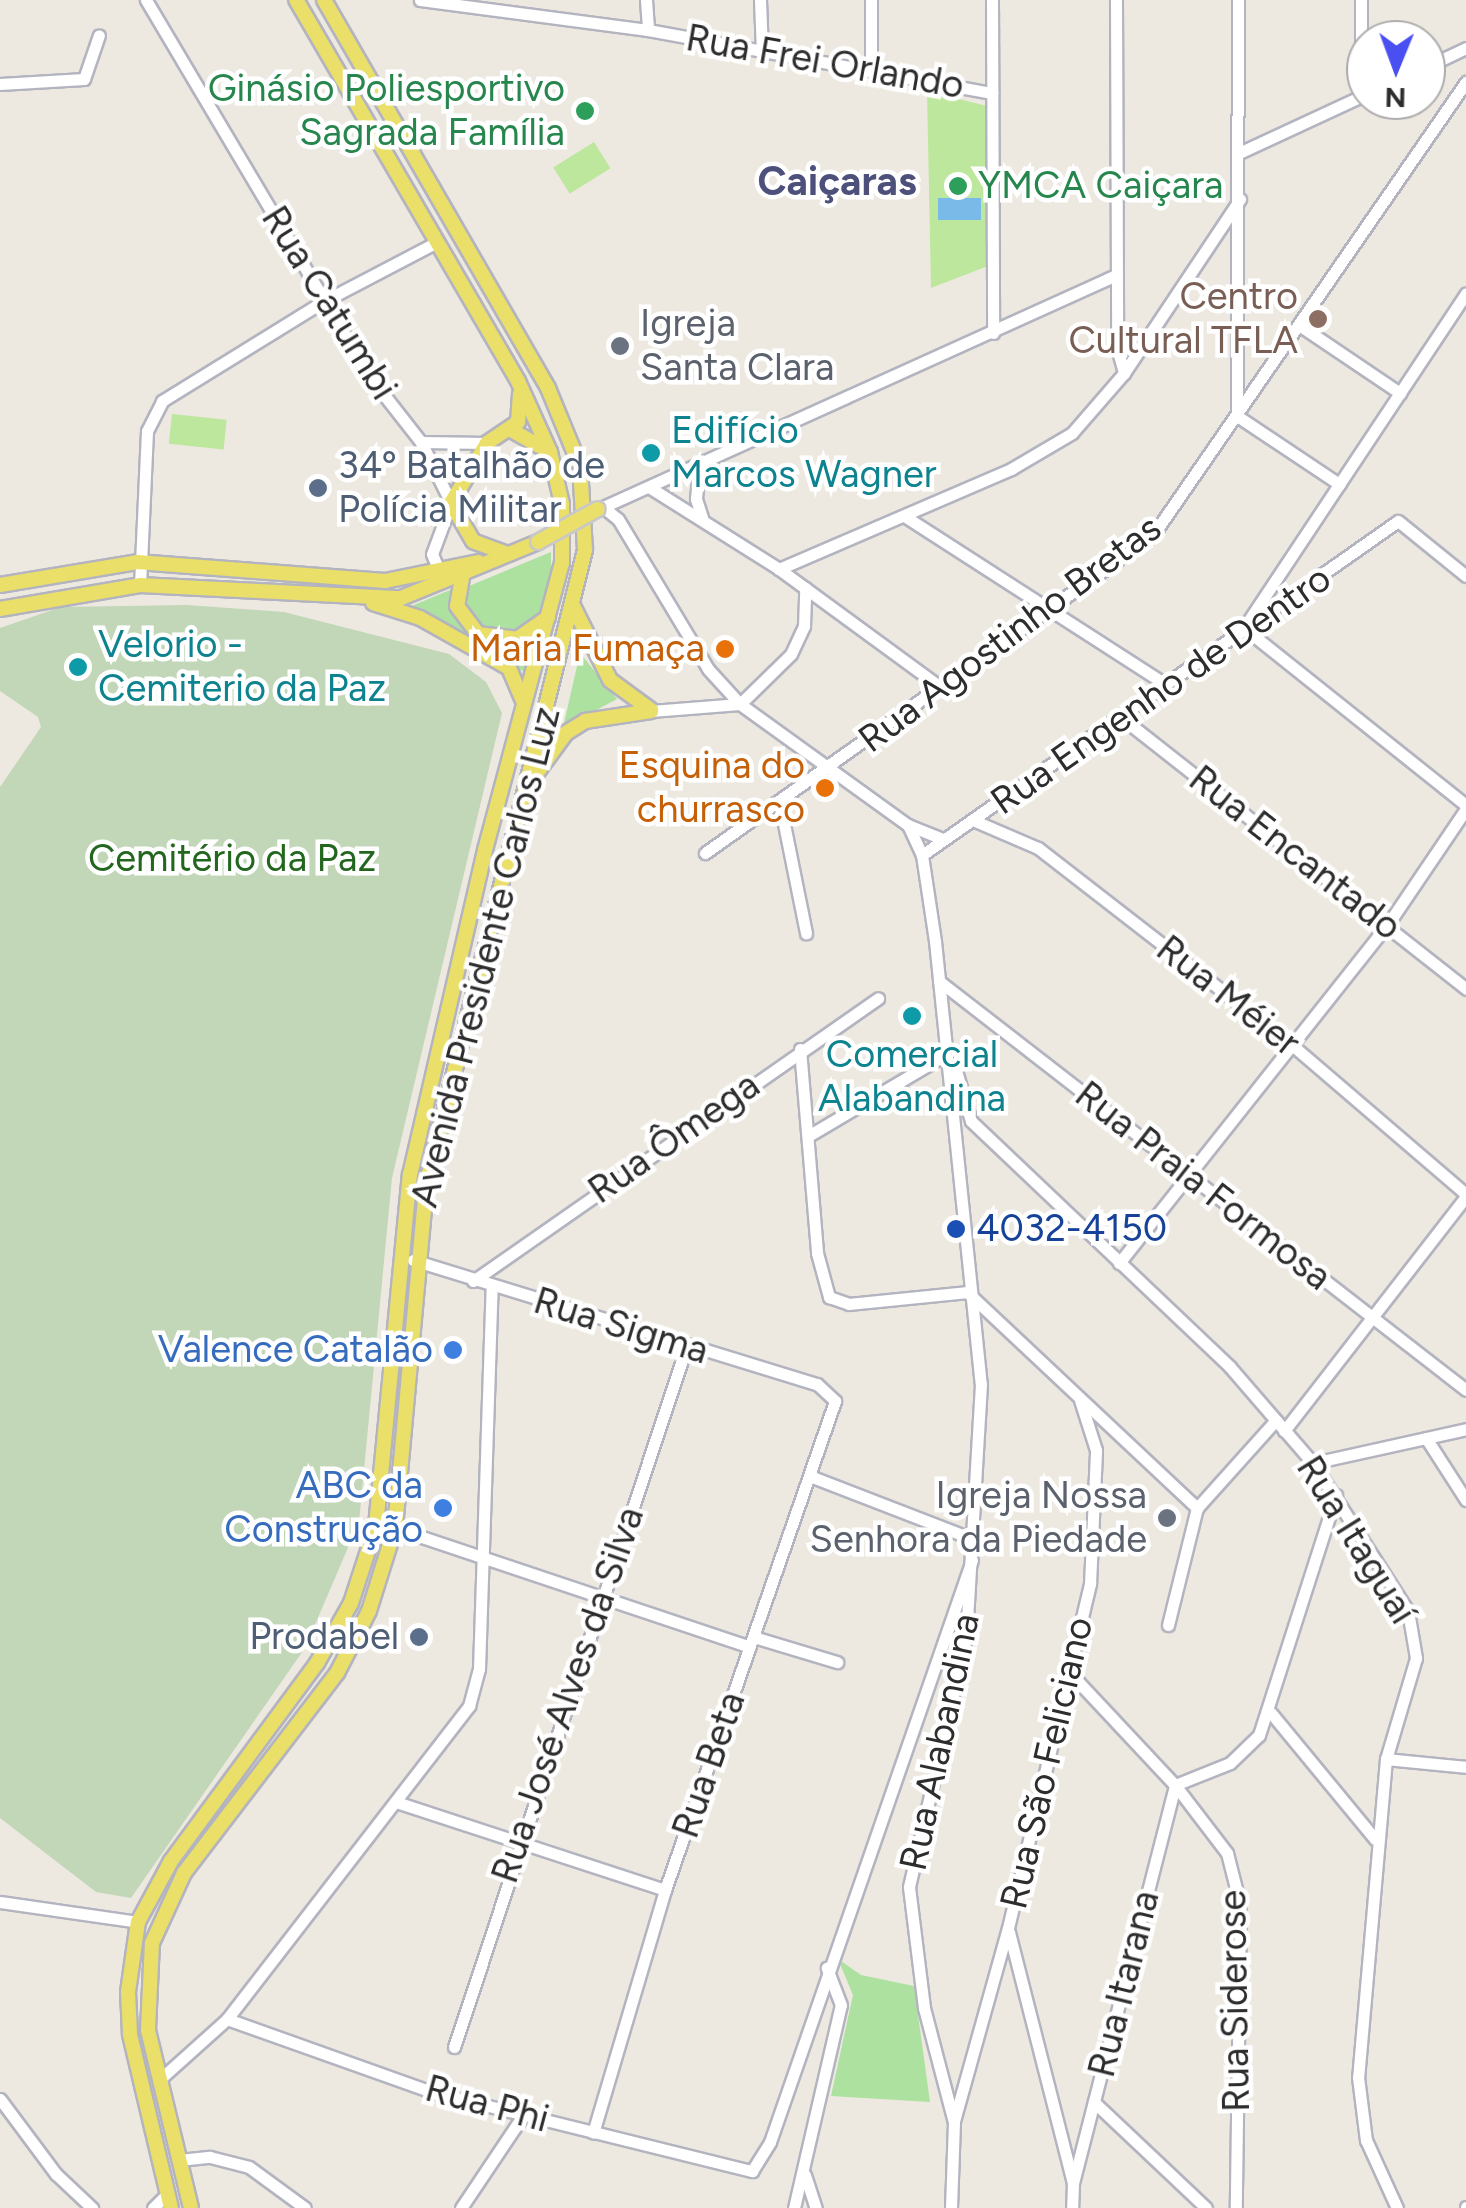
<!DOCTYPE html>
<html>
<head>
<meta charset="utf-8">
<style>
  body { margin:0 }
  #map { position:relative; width:1466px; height:2208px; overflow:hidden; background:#ede9e0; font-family:Figtree,sans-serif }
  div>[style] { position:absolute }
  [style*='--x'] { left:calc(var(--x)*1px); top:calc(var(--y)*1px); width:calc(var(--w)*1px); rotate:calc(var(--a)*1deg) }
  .green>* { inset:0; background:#ace19f }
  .cemetery>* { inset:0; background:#c2d6b8 }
  .pitch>* { inset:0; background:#bce79c; transform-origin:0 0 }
  .water>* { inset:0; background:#79bae9; transform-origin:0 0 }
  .roads { filter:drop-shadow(2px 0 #b3b4bf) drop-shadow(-2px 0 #b3b4bf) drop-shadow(0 2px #b3b4bf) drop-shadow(0 -2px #b3b4bf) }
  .minor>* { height:11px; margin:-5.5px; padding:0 5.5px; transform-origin:5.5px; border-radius:5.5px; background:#fff }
  .major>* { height:14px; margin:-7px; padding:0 7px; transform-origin:7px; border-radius:7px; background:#eadf68 }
  .bridges { filter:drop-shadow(2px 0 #c8c8c8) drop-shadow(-2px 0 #c8c8c8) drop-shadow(0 2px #c8c8c8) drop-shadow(0 -2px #c8c8c8) }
  .major-bridge>* { height:14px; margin:-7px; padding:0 7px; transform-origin:7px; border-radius:7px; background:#eadf68 }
  .dots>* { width:28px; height:28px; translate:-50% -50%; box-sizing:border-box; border:5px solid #fff; border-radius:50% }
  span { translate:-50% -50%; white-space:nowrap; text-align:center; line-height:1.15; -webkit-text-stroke:9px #fff; paint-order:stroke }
  .street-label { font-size:38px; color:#2d2d2d }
  .leisure-label { font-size:38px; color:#27864d }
  .right { translate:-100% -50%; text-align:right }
  .left { translate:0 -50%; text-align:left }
  .education-label { font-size:38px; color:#785e54 }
  .worship-label { font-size:38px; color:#5b616d }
  .culture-label { font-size:38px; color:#0d838f }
  .service-label { font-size:38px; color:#4e5e75 }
  .food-label { font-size:38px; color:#c56008 }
  .park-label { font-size:38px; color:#23671f }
  .transit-label { font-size:38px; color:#164399 }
  .shop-label { font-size:38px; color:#366cbe }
  .neighbourhood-label { font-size:40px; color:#4e507c; font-weight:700 }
  .north { position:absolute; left:1346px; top:20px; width:100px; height:100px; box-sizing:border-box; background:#fff; border:2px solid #ababab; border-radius:50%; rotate:181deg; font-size:28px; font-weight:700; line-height:40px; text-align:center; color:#2d2d2d }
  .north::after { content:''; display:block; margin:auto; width:35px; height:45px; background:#494ff1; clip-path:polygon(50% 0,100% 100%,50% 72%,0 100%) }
</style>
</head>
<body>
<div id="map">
  <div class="green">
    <div style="clip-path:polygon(551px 552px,551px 585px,538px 621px,519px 633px,482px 630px,468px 616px,462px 598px,469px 586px)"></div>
    <div style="clip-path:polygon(450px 590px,455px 620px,483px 643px,516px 647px,536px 638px,528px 674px,409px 607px)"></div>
    <div style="clip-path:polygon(580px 653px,617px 699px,570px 724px,564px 723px)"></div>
    <div style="clip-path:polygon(838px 1959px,861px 1975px,914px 1986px,930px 2102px,831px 2096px,853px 1995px)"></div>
  </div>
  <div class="cemetery">
    <div style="clip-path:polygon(187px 605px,284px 612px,449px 654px,486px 682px,502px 713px,392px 1178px,359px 1522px,305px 1648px,131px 1898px,96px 1892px,0 1818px,0 787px,41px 727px,38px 717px,0 691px,0 628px,61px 607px)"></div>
  </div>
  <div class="pitch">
    <div style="clip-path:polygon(927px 91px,987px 106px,988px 266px,931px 288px)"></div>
    <div style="left:594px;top:142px;width:31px;height:48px;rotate:58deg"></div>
    <div style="left:172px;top:414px;width:55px;height:30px;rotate:6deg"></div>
  </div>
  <div class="water">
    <div style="left:938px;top:198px;width:43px;height:22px"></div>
  </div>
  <div class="roads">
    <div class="minor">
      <div style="--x:146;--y:0;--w:439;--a:59.3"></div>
      <div style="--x:370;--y:377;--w:83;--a:51.9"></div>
      <div style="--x:421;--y:442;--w:68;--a:63.8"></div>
      <div style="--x:451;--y:503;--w:54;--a:110.4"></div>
      <div style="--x:432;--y:554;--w:21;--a:67"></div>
      <div style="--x:420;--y:0;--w:230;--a:7.5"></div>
      <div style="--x:648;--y:30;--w:350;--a:10.4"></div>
      <div style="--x:646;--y:0;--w:30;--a:86"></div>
      <div style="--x:760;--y:0;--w:51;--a:87.8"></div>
      <div style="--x:992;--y:0;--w:333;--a:89.8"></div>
      <div style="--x:1116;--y:0;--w:348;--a:89.8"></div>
      <div style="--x:1117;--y:348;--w:26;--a:74"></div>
      <div style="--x:1361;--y:0;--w:97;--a:90"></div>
      <div style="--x:871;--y:67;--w:67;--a:-90"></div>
      <div style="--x:1426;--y:67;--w:44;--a:-25.4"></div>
      <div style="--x:0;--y:84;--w:84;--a:-3.4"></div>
      <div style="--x:84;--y:79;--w:46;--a:-71.2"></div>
      <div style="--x:1239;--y:153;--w:140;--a:-24.9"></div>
      <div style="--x:1299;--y:325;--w:122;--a:34"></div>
      <div style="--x:1237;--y:416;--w:416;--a:-89.9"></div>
      <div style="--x:1237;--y:416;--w:123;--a:33.7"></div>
      <div style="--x:421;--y:442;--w:66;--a:0.9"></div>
      <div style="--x:700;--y:465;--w:34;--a:97"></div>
      <div style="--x:696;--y:499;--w:20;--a:72"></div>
      <div style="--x:649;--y:487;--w:154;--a:32.2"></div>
      <div style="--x:779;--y:569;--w:200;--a:36.2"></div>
      <div style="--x:603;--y:507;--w:563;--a:-24.33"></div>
      <div style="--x:603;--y:507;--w:19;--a:39"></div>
      <div style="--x:618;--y:519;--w:175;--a:59"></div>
      <div style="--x:708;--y:669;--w:47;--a:47.6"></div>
      <div style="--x:740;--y:704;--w:207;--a:35.8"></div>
      <div style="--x:908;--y:825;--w:35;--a:22"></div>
      <div style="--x:906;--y:517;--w:310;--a:32.8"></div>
      <div style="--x:779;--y:569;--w:253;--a:-23.3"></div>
      <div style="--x:1011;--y:469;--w:71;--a:-30.5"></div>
      <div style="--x:1072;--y:433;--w:79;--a:-49.1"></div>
      <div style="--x:1124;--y:373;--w:209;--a:-56.3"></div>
      <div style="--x:140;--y:585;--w:154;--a:-87.4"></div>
      <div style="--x:147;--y:431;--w:34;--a:-63"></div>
      <div style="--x:162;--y:401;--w:190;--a:-31.7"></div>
      <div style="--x:324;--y:301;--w:127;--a:-27.6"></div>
      <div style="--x:1249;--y:620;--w:392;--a:-56.4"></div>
      <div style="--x:1244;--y:628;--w:284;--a:38.6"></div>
      <div style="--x:651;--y:711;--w:89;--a:-4.5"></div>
      <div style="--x:740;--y:704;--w:71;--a:-44.4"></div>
      <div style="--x:791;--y:654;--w:31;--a:-65"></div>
      <div style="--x:804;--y:626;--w:38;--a:-88"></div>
      <div style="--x:1122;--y:718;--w:438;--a:38.2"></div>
      <div style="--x:780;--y:804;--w:132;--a:78.6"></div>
      <div style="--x:975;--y:821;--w:69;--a:23.2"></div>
      <div style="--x:1038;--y:848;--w:321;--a:37.8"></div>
      <div style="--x:1292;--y:1045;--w:229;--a:40.6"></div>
      <div style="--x:908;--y:825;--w:33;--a:65"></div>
      <div style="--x:922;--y:855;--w:87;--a:81.4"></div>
      <div style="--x:935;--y:941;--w:445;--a:84.1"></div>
      <div style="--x:981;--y:1384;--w:254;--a:93.4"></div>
      <div style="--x:966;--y:1638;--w:255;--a:102.9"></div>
      <div style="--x:909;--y:1887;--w:122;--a:82.9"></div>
      <div style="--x:924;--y:2008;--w:118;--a:75.3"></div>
      <div style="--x:954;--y:2122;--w:86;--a:92"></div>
      <div style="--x:705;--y:853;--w:549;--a:-35.37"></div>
      <div style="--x:1153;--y:535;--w:551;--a:-55.36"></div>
      <div style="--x:922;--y:855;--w:581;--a:-35.06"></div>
      <div style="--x:1398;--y:521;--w:87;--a:39"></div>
      <div style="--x:939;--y:981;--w:667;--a:37.81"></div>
      <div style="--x:800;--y:1049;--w:205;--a:85.2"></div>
      <div style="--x:817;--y:1253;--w:46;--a:74.7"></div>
      <div style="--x:829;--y:1297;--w:21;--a:19"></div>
      <div style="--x:849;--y:1304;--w:119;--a:-5.8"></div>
      <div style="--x:967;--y:1292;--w:316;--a:43.2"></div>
      <div style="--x:955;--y:1067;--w:56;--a:73.5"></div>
      <div style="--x:971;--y:1121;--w:357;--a:43.5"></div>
      <div style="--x:1230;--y:1367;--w:127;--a:49.2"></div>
      <div style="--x:1313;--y:1463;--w:176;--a:57.3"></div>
      <div style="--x:1408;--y:1611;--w:48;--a:80.3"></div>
      <div style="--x:1416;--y:1658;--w:105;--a:106.5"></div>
      <div style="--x:1386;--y:1759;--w:319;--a:95"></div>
      <div style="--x:1358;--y:2077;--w:64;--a:82.8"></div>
      <div style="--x:1366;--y:2140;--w:75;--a:65.5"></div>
      <div style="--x:810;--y:1135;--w:161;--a:-30.7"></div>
      <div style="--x:413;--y:1260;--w:423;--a:17.1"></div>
      <div style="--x:817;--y:1384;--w:25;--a:43"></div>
      <div style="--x:835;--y:1401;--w:518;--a:109.17"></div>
      <div style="--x:665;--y:1890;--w:253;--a:106.5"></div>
      <div style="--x:1119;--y:1263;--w:433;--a:-51.6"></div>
      <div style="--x:1388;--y:924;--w:139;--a:-55.9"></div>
      <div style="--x:473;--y:1281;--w:494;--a:-34.9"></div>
      <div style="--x:1284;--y:1431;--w:297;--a:-52.2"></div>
      <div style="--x:1426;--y:1438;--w:74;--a:57.2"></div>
      <div style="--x:1313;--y:1463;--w:157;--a:-12.5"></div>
      <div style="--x:810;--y:1476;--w:177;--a:21.2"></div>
      <div style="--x:395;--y:1528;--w:374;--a:18.5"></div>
      <div style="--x:1168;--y:1625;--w:121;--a:-76.1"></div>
      <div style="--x:1197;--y:1508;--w:118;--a:-48.1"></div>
      <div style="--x:754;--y:1637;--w:87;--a:16.8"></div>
      <div style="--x:1071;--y:1674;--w:152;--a:46.9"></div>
      <div style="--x:1175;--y:1785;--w:86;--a:52.6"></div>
      <div style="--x:1227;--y:1853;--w:53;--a:75.7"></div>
      <div style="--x:1240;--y:1904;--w:304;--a:90.8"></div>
      <div style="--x:1271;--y:1713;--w:163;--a:50.5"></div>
      <div style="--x:1386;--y:1759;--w:80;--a:5.7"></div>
      <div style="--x:396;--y:1802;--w:283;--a:18.1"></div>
      <div style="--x:0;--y:1902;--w:139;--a:8.2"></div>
      <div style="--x:1009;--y:1932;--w:259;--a:75.7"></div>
      <div style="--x:1073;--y:2183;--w:25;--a:92"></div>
      <div style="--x:227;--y:2019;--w:218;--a:19.6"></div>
      <div style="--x:432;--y:2092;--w:330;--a:13.9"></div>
      <div style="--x:752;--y:2171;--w:34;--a:-58"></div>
      <div style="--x:770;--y:2142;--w:616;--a:-70.86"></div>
      <div style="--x:454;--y:2047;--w:740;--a:-71.64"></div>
      <div style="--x:159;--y:2080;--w:91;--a:-41.9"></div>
      <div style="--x:227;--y:2019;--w:396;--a:-52.3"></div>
      <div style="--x:469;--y:1706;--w:38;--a:-75"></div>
      <div style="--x:479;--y:1669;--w:382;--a:-88.1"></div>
      <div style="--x:0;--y:2099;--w:94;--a:53.3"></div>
      <div style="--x:56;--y:2174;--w:50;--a:43.4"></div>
      <div style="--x:1094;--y:2102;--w:154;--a:43.4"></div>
      <div style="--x:954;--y:2121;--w:200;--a:-74.4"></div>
      <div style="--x:1008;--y:1928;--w:354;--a:-76.6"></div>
      <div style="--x:1090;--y:1584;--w:134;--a:-87.4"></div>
      <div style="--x:1096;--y:1450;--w:52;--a:-107.7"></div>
      <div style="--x:179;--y:2160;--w:31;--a:-6"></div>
      <div style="--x:210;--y:2157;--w:40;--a:14.4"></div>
      <div style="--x:249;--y:2167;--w:69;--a:36.2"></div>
      <div style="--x:805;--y:2175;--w:35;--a:72"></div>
      <div style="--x:1073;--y:2183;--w:411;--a:-75.6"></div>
      <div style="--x:1175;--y:1785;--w:59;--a:-21.8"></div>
      <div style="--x:1230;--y:1763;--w:40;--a:-44"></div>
      <div style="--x:1259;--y:1735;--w:252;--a:-72.2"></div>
      <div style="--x:153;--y:2208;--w:20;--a:-45"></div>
      <div style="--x:461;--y:2208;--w:113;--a:-56.2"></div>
      <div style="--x:794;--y:2208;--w:208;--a:-77"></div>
      <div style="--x:841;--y:2005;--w:40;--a:-111"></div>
      <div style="--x:1466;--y:2208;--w:1;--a:-90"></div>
    </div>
    <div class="major">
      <div style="--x:511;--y:430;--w:45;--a:29.4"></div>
      <div style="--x:508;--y:554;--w:37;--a:-160"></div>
      <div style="--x:473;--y:541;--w:44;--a:-120.1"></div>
      <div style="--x:451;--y:503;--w:70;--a:-59"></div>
      <div style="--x:487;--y:443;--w:37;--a:-34"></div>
      <div style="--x:518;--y:422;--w:28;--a:-86"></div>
      <div style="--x:462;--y:578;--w:28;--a:100"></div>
      <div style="--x:457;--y:606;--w:35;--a:53"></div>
      <div style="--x:478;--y:634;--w:39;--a:7"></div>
      <div style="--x:517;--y:639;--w:38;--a:-35"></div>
      <div style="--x:0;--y:585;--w:139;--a:-9.5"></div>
      <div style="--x:137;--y:562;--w:249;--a:4.4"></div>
      <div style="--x:385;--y:581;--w:95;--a:-11.5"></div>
      <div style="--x:373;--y:603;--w:49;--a:17.7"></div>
      <div style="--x:420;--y:618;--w:102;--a:29.3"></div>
      <div style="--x:509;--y:668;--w:36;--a:67"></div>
      <div style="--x:573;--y:606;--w:83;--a:63.4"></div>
      <div style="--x:610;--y:680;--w:51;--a:36.2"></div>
      <div style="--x:0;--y:609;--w:142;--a:-9.7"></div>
      <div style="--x:140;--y:585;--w:261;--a:2.9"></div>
      <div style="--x:401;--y:598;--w:148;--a:-22.2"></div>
      <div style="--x:534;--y:777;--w:54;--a:-54"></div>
      <div style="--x:566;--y:733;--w:22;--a:-32"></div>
      <div style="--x:585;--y:721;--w:67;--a:-8.6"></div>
      <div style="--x:171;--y:2208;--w:179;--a:-103.3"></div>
      <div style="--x:130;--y:2034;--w:42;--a:-92.7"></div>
      <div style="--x:128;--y:1992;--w:71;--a:-81.9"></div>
      <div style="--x:138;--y:1922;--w:69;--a:-61.6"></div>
      <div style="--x:171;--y:1861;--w:246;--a:-53.6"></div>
      <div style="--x:317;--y:1663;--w:69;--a:-60.5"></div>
      <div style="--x:351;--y:1603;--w:81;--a:-72"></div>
      <div style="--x:376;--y:1526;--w:353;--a:-84.5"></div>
      <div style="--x:410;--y:1175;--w:334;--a:-77"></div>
      <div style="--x:485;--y:850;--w:297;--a:-75"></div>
      <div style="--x:562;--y:563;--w:59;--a:-90"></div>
      <div style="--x:562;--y:504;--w:53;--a:-103"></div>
      <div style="--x:550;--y:452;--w:78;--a:-114.3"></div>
      <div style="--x:518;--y:381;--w:441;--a:-120.2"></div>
      <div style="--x:191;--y:2208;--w:183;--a:-103.6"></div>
      <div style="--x:148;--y:2030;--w:87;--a:-87.4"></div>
      <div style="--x:152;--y:1943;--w:77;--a:-65.4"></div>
      <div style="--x:184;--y:1873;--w:252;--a:-52.6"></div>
      <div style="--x:337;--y:1673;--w:70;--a:-62.7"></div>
      <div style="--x:369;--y:1611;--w:87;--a:-72.6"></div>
      <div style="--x:395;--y:1528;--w:344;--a:-84.8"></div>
      <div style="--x:426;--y:1185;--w:655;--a:-75.94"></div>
      <div style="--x:585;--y:550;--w:84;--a:-93.4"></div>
      <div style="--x:580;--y:466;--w:84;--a:-112.3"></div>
      <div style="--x:548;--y:388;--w:448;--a:-120"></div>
    </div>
  </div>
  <div class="bridges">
    <div class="major-bridge">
      <div style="--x:538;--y:542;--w:68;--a:-28.8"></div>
    </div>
  </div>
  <div class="dots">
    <div style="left:585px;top:111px;background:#2e9e5b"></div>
    <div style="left:958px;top:186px;background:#2e9e5b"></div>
    <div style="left:1318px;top:319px;background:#8d6e63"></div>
    <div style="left:620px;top:346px;background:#6b7280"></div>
    <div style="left:651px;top:453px;background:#0f9aa8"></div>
    <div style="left:318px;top:488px;background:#5c6f8a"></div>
    <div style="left:725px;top:649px;background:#e8710a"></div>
    <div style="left:78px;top:667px;background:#0f9aa8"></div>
    <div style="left:825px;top:788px;background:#e8710a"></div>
    <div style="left:912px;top:1016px;background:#0f9aa8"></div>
    <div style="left:956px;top:1229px;background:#1a4fb4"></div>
    <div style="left:453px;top:1350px;background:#3f7fe0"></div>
    <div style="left:443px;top:1508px;background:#3f7fe0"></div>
    <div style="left:1167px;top:1518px;background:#6b7280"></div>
    <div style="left:419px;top:1637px;background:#5c6f8a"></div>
  </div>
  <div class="street-label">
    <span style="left:825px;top:62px;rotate:10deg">Rua Frei Orlando</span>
    <span style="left:329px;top:303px;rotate:58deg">Rua Catumbi</span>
    <span style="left:1010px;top:634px;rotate:-37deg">Rua Agostinho Bretas</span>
    <span style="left:1161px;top:690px;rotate:-35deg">Rua Engenho de Dentro</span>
    <span style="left:1295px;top:853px;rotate:38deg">Rua Encantado</span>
    <span style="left:486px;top:957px;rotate:-76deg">Avenida Presidente Carlos Luz</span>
    <span style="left:1228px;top:996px;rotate:38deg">Rua Méier</span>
    <span style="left:674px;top:1138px;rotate:-35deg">Rua Ômega</span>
    <span style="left:1203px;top:1186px;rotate:38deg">Rua Praia Formosa</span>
    <span style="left:621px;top:1326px;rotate:17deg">Rua Sigma</span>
    <span style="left:1356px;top:1540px;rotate:58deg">Rua Itaguaí</span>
    <span style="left:568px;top:1695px;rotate:-71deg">Rua José Alves da Silva</span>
    <span style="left:940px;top:1742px;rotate:-78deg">Rua Alabandina</span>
    <span style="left:1047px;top:1763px;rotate:-77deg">Rua São Feliciano</span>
    <span style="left:709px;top:1765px;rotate:-71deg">Rua Beta</span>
    <span style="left:1124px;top:1984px;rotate:-76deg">Rua Itarana</span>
    <span style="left:1235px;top:2001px;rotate:-91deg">Rua Siderose</span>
    <span style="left:487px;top:2104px;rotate:15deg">Rua Phi</span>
  </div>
  <div class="leisure-label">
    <span class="right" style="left:565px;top:111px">Ginásio Poliesportivo<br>Sagrada Família</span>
    <span class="left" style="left:978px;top:186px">YMCA Caiçara</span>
  </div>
  <div class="education-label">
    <span class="right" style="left:1298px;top:319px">Centro<br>Cultural TFLA</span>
  </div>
  <div class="worship-label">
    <span class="left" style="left:640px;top:346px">Igreja<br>Santa Clara</span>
    <span class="right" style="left:1147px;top:1518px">Igreja Nossa<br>Senhora da Piedade</span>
  </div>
  <div class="culture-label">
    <span class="left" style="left:671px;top:453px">Edifício<br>Marcos Wagner</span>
    <span class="left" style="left:98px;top:667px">Velorio -<br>Cemiterio da Paz</span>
    <span style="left:912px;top:1077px">Comercial<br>Alabandina</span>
  </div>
  <div class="service-label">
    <span class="left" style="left:338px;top:488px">34º Batalhão de<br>Polícia Militar</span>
    <span class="right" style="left:399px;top:1637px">Prodabel</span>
  </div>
  <div class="food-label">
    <span class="right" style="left:705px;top:649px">Maria Fumaça</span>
    <span class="right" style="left:805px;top:788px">Esquina do<br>churrasco</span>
  </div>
  <div class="park-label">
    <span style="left:232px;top:859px">Cemitério da Paz</span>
  </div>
  <div class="transit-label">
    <span class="left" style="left:976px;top:1229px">4032-4150</span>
  </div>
  <div class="shop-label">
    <span class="right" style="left:433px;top:1350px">Valence Catalão</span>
    <span class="right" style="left:423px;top:1508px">ABC da<br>Construção</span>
  </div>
  <div class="neighbourhood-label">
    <span style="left:837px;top:181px">Caiçaras</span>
  </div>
  <div class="north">N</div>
</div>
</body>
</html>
